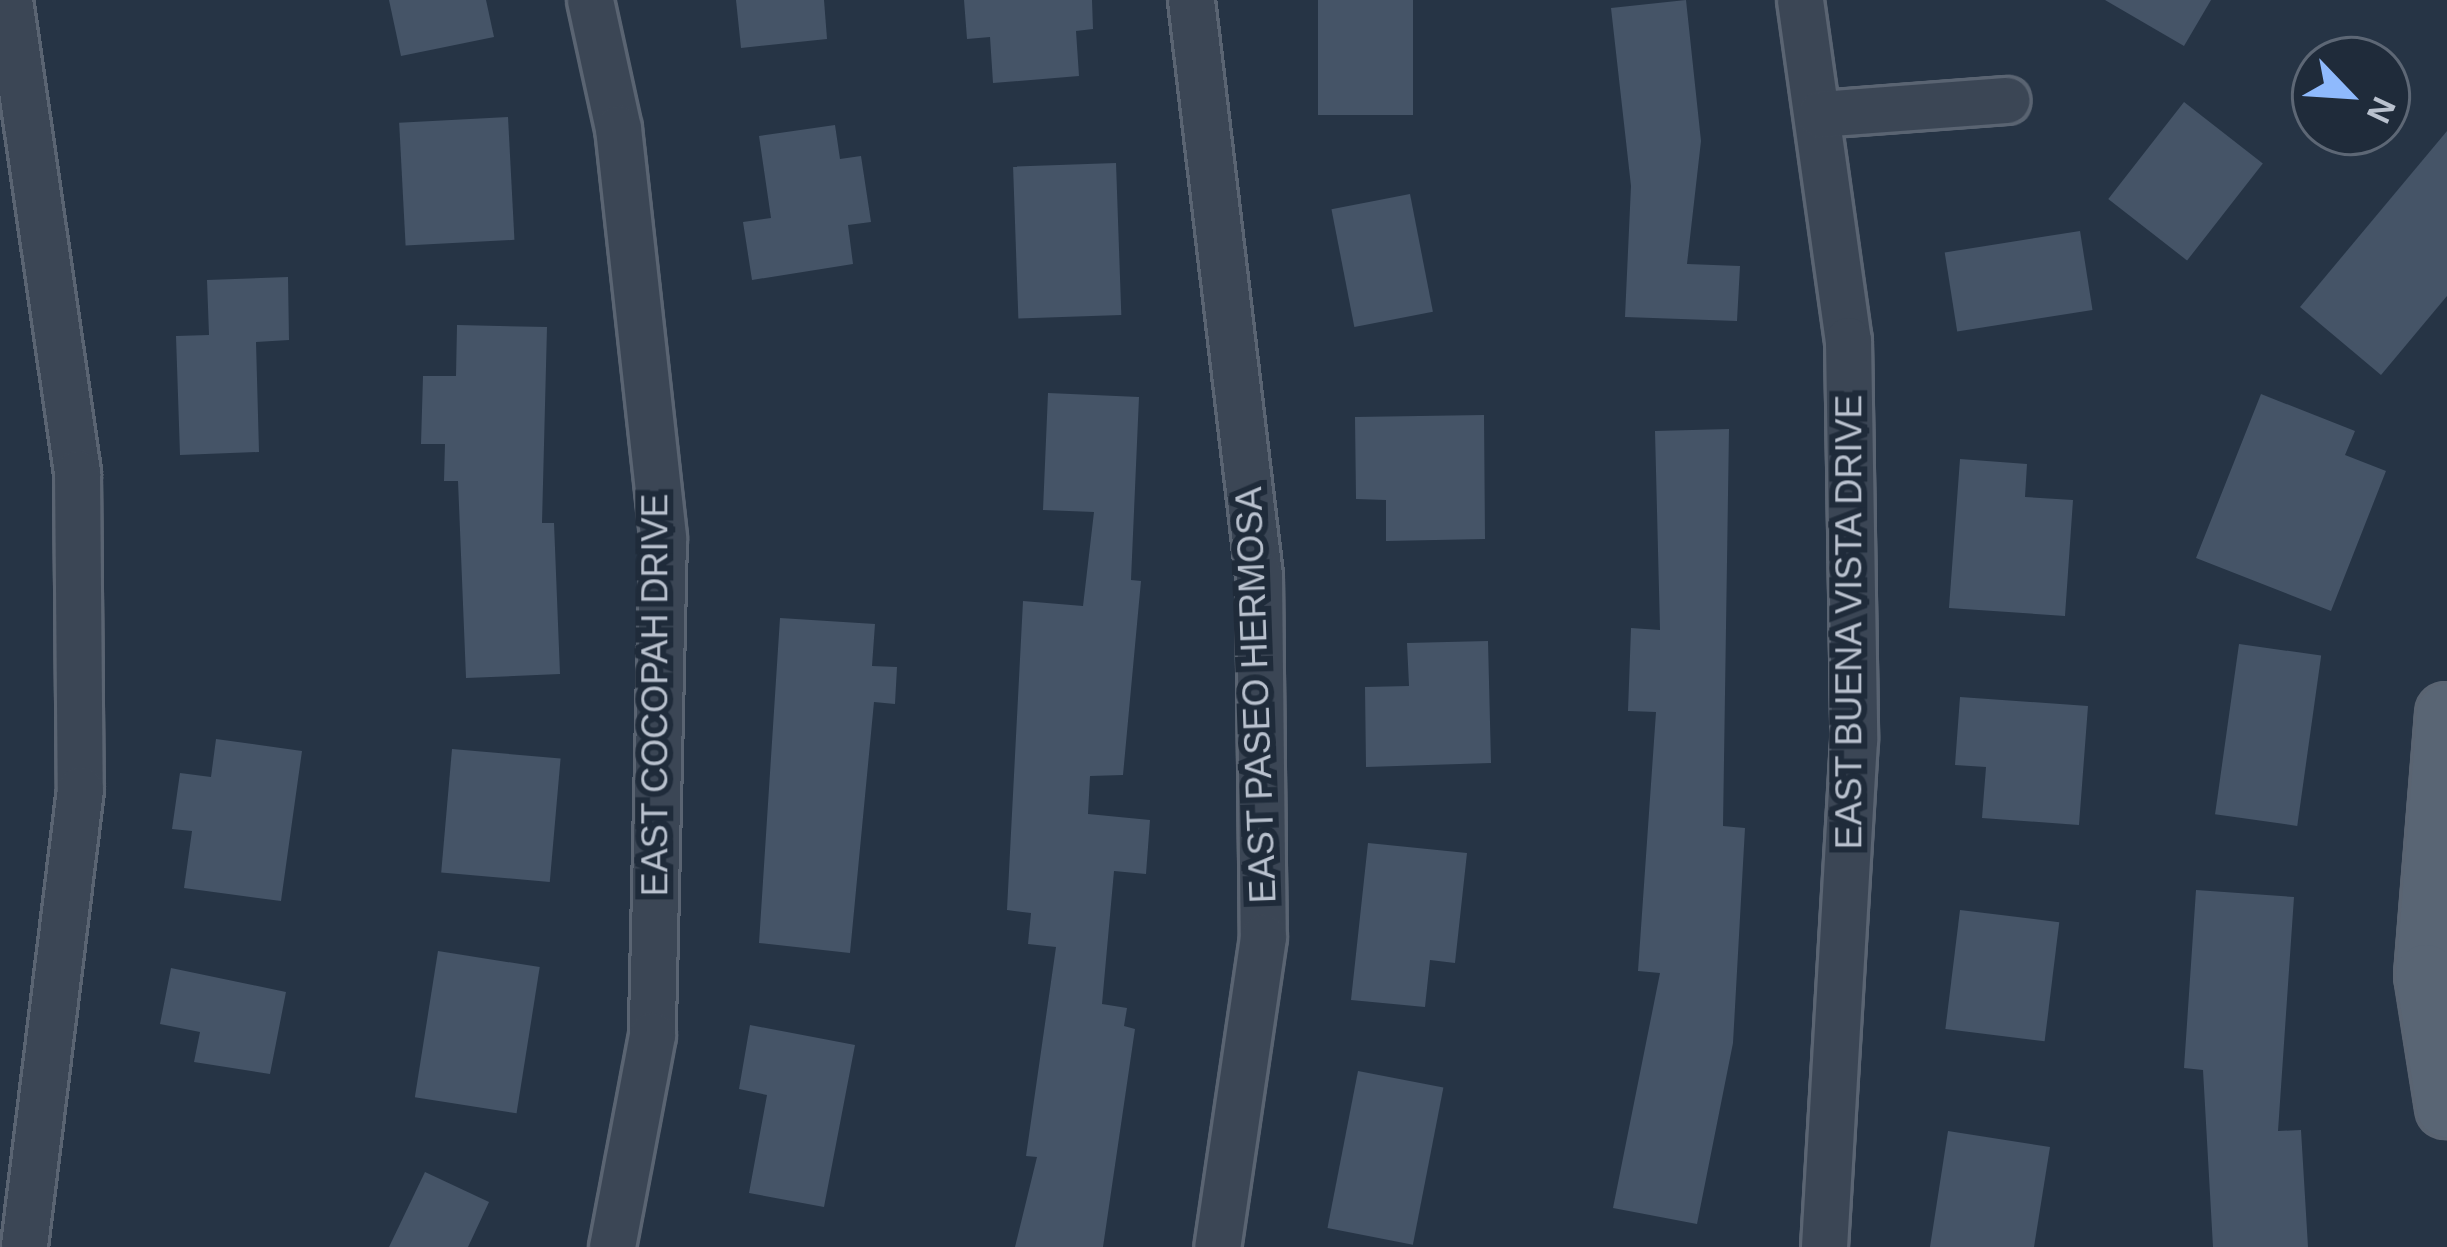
<!DOCTYPE html>
<html>
<head>
<meta charset="utf-8">
<style>
  body { margin:0 }
  #map { position:relative; width:2447px; height:1247px; overflow:hidden; background:#263445; font-family:Helvetica,sans-serif }
  div>[style] { position:absolute }
  [style*='--x'] { left:calc(var(--x)*1px); top:calc(var(--y)*1px); width:calc(var(--w)*1px); rotate:calc(var(--a)*1deg) }
  .building>* { inset:0; background:#455467; transform-origin:0 0 }
  .roads { filter:drop-shadow(3px 0 #5a6472) drop-shadow(-3px 0 #5a6472) drop-shadow(0 3px #5a6472) drop-shadow(0 -3px #5a6472) }
  .minor>* { height:45px; margin:-22.5px; padding:0 22.5px; transform-origin:22.5px; border-radius:22.5px; background:#3b4655 }
  .major>* { height:60px; margin:-30px; padding:0 30px; transform-origin:30px; border-radius:30px; background:#596574 }
  span { translate:-50% -50%; white-space:nowrap; text-align:center; line-height:1.15; -webkit-text-stroke:12px #1f2b3a; paint-order:stroke }
  .street-label { font-size:36px; color:#b9c1ce }
  .north { position:absolute; left:2291px; top:36px; width:120px; height:120px; box-sizing:border-box; background:#1f2b3a; border:3px solid #5d6775; border-radius:50%; rotate:115deg; font-size:33px; font-weight:700; line-height:48px; text-align:center; color:#b9c1ce }
  .north::after { content:''; display:block; margin:auto; width:42px; height:54px; background:#8fbafd; clip-path:polygon(50% 0,100% 100%,50% 72%,0 100%) }
</style>
</head>
<body>
<div id="map">
  <div class="building">
    <div style="clip-path:polygon(389px 0,486px 0,494px 37px,401px 56px)"></div>
    <div style="clip-path:polygon(736px 0,824px 0,827px 39px,741px 48px)"></div>
    <div style="clip-path:polygon(964px 0,1092px 0,1093px 29px,1076px 31px,1079px 76px,993px 83px,990px 37px,967px 39px)"></div>
    <div style="left:1318px;top:0;width:95px;height:115px"></div>
    <div style="clip-path:polygon(1686px 0,1701px 141px,1687px 264px,1740px 266px,1737px 321px,1625px 317px,1631px 186px,1611px 8px)"></div>
    <div style="clip-path:polygon(2105px 0,2211px 0,2184px 46px)"></div>
    <div style="left:2184px;top:102px;width:100px;height:123px;rotate:38deg"></div>
    <div style="left:508px;top:117px;width:123px;height:109px;rotate:87deg"></div>
    <div style="clip-path:polygon(835px 125px,840px 159px,861px 156px,871px 222px,848px 225px,853px 264px,752px 280px,743px 222px,771px 218px,759px 136px)"></div>
    <div style="clip-path:polygon(2447px 131px,2447px 296px,2381px 375px,2300px 307px)"></div>
    <div style="left:1116px;top:163px;width:152px;height:103px;rotate:88deg"></div>
    <div style="left:1410px;top:194px;width:120px;height:80px;rotate:79deg"></div>
    <div style="left:2080px;top:231px;width:80px;height:137px;rotate:81deg"></div>
    <div style="clip-path:polygon(288px 277px,289px 340px,256px 342px,259px 452px,180px 455px,176px 336px,209px 335px,207px 280px)"></div>
    <div style="clip-path:polygon(457px 325px,547px 327px,542px 523px,554px 523px,560px 674px,466px 678px,458px 481px,444px 481px,445px 444px,421px 444px,423px 376px,456px 376px)"></div>
    <div style="clip-path:polygon(1048px 393px,1139px 397px,1131px 580px,1141px 581px,1123px 775px,1090px 776px,1088px 814px,1150px 820px,1146px 874px,1114px 871px,1102px 1004px,1127px 1008px,1124px 1026px,1135px 1029px,1103px 1247px,1015px 1247px,1037px 1157px,1026px 1156px,1056px 947px,1028px 944px,1031px 913px,1007px 910px,1023px 601px,1083px 606px,1094px 512px,1043px 510px)"></div>
    <div style="clip-path:polygon(2261px 394px,2355px 431px,2345px 455px,2386px 471px,2331px 611px,2196px 558px)"></div>
    <div style="clip-path:polygon(1484px 415px,1485px 539px,1386px 541px,1386px 500px,1356px 499px,1355px 417px)"></div>
    <div style="clip-path:polygon(1729px 429px,1723px 826px,1745px 828px,1733px 1043px,1697px 1224px,1613px 1208px,1660px 973px,1638px 971px,1656px 712px,1628px 711px,1631px 628px,1660px 630px,1655px 431px)"></div>
    <div style="clip-path:polygon(1960px 459px,2027px 464px,2025px 497px,2073px 500px,2065px 616px,1949px 608px)"></div>
    <div style="clip-path:polygon(780px 618px,875px 624px,872px 666px,897px 667px,895px 704px,874px 702px,850px 953px,759px 943px)"></div>
    <div style="clip-path:polygon(1488px 641px,1491px 763px,1366px 767px,1365px 687px,1409px 686px,1407px 643px)"></div>
    <div style="left:2239px;top:644px;width:83px;height:172px;rotate:8deg"></div>
    <div style="clip-path:polygon(1960px 697px,2088px 706px,2079px 825px,1982px 818px,1986px 767px,1955px 765px)"></div>
    <div style="clip-path:polygon(216px 739px,302px 751px,281px 901px,184px 888px,192px 831px,172px 829px,180px 773px,211px 777px)"></div>
    <div style="left:452px;top:749px;width:109px;height:124px;rotate:5deg"></div>
    <div style="clip-path:polygon(1368px 843px,1467px 853px,1455px 963px,1430px 960px,1425px 1007px,1351px 1000px)"></div>
    <div style="clip-path:polygon(2196px 890px,2294px 897px,2278px 1131px,2301px 1130px,2308px 1247px,2213px 1247px,2203px 1070px,2184px 1068px)"></div>
    <div style="left:1960px;top:910px;width:100px;height:120px;rotate:7deg"></div>
    <div style="left:438px;top:951px;width:103px;height:148px;rotate:9deg"></div>
    <div style="clip-path:polygon(171px 968px,286px 992px,270px 1074px,194px 1062px,200px 1032px,160px 1024px)"></div>
    <div style="clip-path:polygon(750px 1025px,855px 1045px,824px 1207px,749px 1193px,767px 1095px,739px 1089px)"></div>
    <div style="left:1358px;top:1071px;width:87px;height:160px;rotate:11deg"></div>
    <div style="clip-path:polygon(1948px 1131px,2050px 1147px,2034px 1247px,1930px 1247px)"></div>
    <div style="clip-path:polygon(425px 1172px,489px 1202px,468px 1247px,389px 1247px)"></div>
  </div>
  <div class="roads">
    <div class="minor">
      <div style="--x:9;--y:0;--w:478;--a:81.8"></div>
      <div style="--x:77;--y:473;--w:316;--a:89.5"></div>
      <div style="--x:80;--y:789;--w:461;--a:97"></div>
      <div style="--x:590;--y:0;--w:131;--a:77.7"></div>
      <div style="--x:618;--y:128;--w:412;--a:83.7"></div>
      <div style="--x:663;--y:538;--w:497;--a:91.3"></div>
      <div style="--x:652;--y:1035;--w:216;--a:100.7"></div>
      <div style="--x:1191;--y:0;--w:579;--a:83.26"></div>
      <div style="--x:1259;--y:575;--w:362;--a:89.4"></div>
      <div style="--x:1263;--y:937;--w:313;--a:98.4"></div>
      <div style="--x:1800;--y:0;--w:343;--a:82"></div>
      <div style="--x:1848;--y:340;--w:400;--a:89.1"></div>
      <div style="--x:1854;--y:740;--w:508;--a:93.39"></div>
      <div style="--x:1820;--y:114;--w:187;--a:-4.3"></div>
    </div>
    <div class="major">
      <div style="--x:2447;--y:714;--w:262;--a:94.6"></div>
      <div style="--x:2426;--y:975;--w:134;--a:81"></div>
    </div>
  </div>
  <div class="street-label">
    <span style="left:1849px;top:622px;rotate:-90deg">EAST BUENA VISTA DRIVE</span>
    <span style="left:655px;top:695px;rotate:-90deg">EAST COCOPAH DRIVE</span>
    <span style="left:1256px;top:695px;rotate:-92deg">EAST PASEO HERMOSA</span>
  </div>
  <div class="north">N</div>
</div>
</body>
</html>
